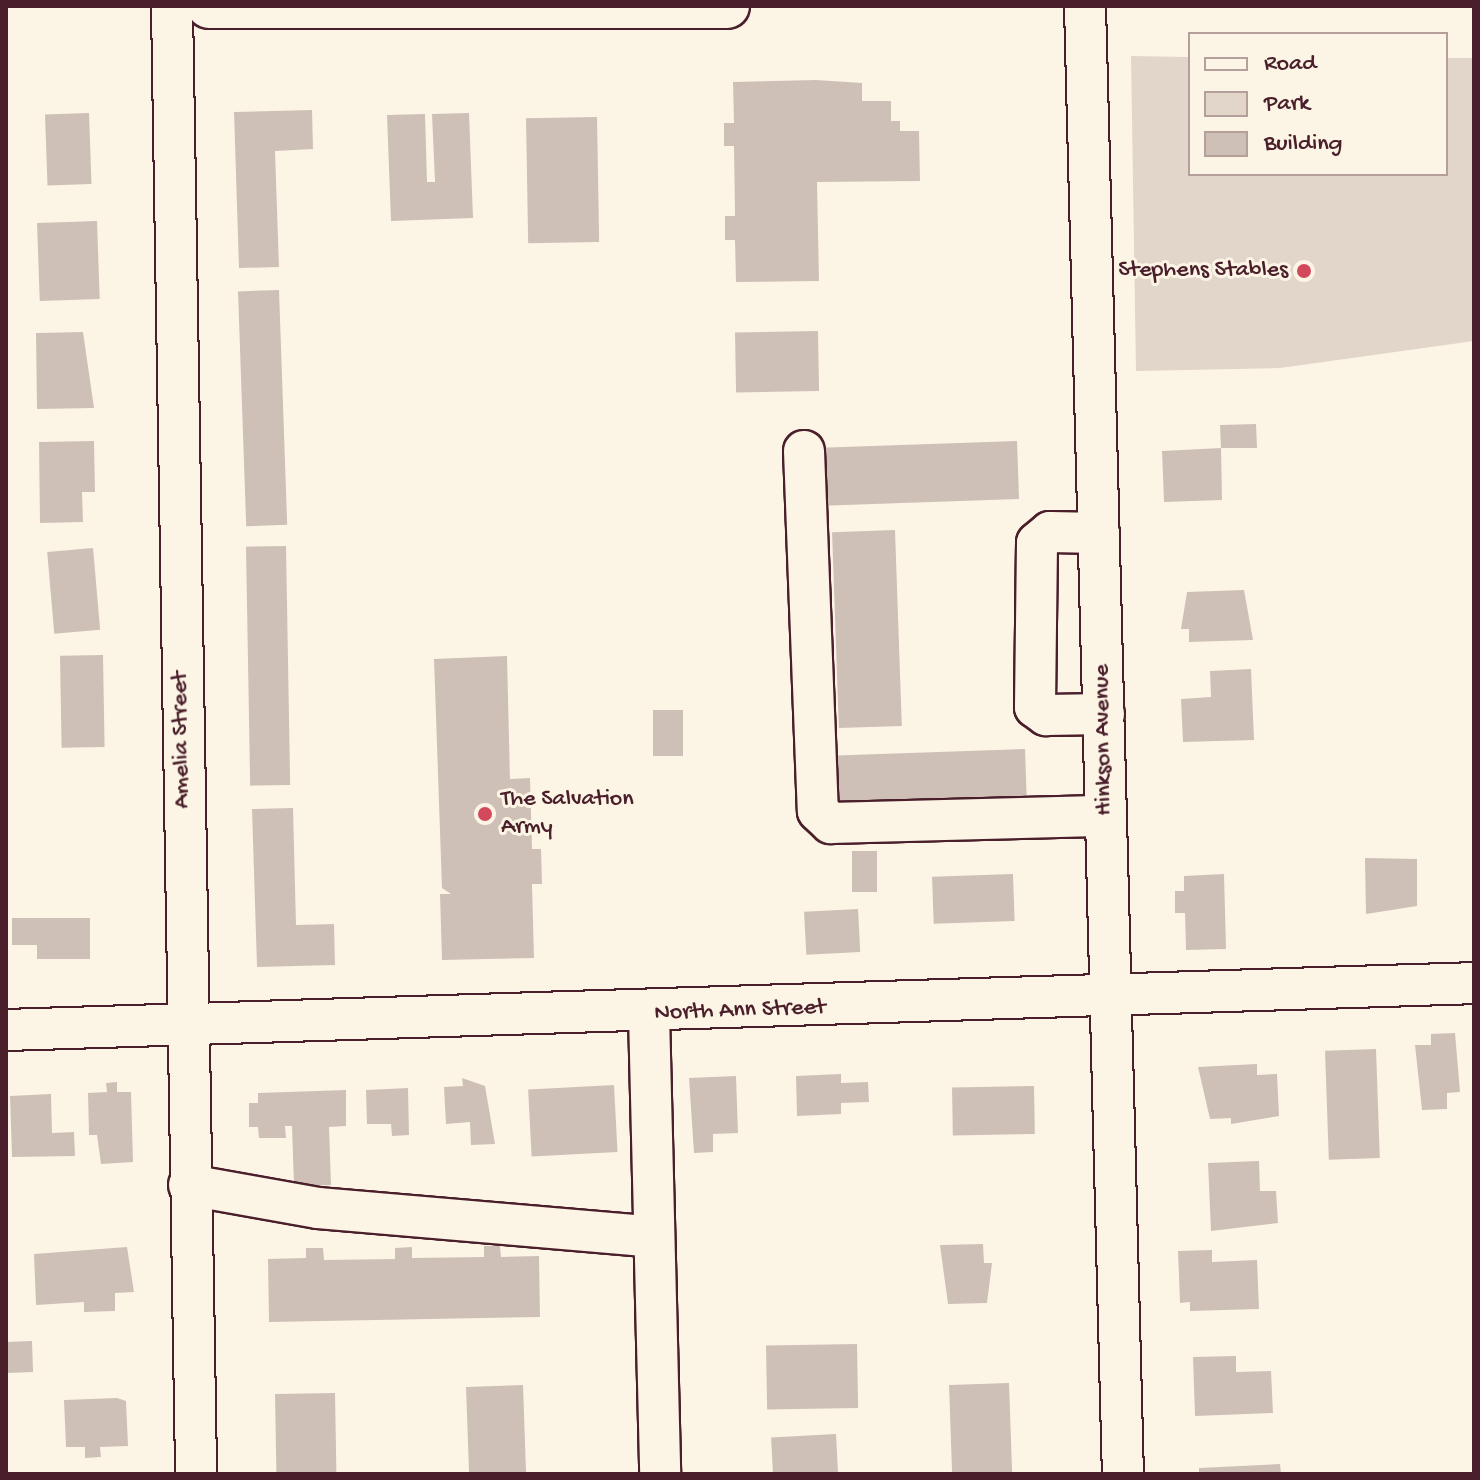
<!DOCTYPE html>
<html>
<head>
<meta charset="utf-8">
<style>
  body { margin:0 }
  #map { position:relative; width:1480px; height:1480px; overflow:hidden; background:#fcf5e5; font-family:"Gochi Hand",sans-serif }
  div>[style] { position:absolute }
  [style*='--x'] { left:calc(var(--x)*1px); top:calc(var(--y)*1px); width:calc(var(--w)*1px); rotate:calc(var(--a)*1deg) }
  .green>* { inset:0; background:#e2d5ca }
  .building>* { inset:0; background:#cfc0b7; transform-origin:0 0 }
  .roads { filter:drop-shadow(2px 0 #4a1f2b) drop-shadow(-2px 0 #4a1f2b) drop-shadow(0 2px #4a1f2b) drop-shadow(0 -2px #4a1f2b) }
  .minor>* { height:40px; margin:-20px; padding:0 20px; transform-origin:20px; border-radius:20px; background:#fcf5e5 }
  .major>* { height:44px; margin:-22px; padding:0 22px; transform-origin:22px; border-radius:22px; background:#fcf5e5 }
  .dots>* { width:22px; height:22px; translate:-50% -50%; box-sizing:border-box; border:4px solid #fcf5e5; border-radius:50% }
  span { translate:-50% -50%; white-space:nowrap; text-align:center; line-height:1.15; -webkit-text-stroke:6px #fcf5e5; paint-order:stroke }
  .poi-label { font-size:24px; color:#4a1f2b }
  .right { translate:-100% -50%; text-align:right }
  .left { translate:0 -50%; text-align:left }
  .street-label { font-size:24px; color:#4a1f2b }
  .frame { position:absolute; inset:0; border:8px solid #4a1f2b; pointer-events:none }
  .legend { position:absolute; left:1188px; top:32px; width:260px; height:144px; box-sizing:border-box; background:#fcf5e5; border:2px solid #b59f9b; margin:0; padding:10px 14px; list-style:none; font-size:24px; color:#4a1f2b }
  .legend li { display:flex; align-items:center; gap:16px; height:40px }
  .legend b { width:40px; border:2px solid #b59f9b }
</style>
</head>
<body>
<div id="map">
  <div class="green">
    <div style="clip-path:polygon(1131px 56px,1190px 57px,1190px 174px,1446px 174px,1446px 58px,1474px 58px,1474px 341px,1280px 368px,1136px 371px)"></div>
  </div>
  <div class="building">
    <div style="clip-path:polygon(816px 80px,862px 83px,862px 101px,891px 101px,891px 121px,900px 121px,900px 131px,919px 131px,920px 181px,817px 182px,819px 281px,736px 282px,735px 240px,725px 240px,725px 216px,735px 216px,734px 146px,724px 146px,724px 123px,734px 123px,733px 82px)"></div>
    <div style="clip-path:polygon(312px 110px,313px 149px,275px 151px,279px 267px,239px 268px,234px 112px)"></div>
    <div style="left:89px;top:113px;width:71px;height:44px;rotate:88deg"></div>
    <div style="clip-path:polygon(469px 113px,473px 218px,391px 221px,387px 115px,425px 114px,427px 182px,435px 182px,432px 114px)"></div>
    <div style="left:597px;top:117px;width:125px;height:71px;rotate:89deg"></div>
    <div style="left:97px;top:221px;width:78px;height:60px;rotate:88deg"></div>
    <div style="left:279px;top:290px;width:235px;height:41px;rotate:88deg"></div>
    <div style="left:818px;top:331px;width:60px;height:83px;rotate:89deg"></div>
    <div style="clip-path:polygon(83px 332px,94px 408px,37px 409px,36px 333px)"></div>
    <div style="clip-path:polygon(1256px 424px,1257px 448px,1221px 448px,1222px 500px,1164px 502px,1162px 451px,1221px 448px,1220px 425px)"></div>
    <div style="clip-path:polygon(94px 441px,95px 492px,82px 492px,83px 522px,40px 523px,39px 442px)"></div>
    <div style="left:1017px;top:441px;width:58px;height:196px;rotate:88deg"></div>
    <div style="left:895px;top:530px;width:196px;height:63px;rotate:88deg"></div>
    <div style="left:286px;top:546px;width:239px;height:40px;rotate:89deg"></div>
    <div style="left:93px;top:548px;width:82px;height:46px;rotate:85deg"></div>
    <div style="clip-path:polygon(1244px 590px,1253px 640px,1189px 642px,1189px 629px,1181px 629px,1187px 592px)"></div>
    <div style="left:103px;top:655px;width:92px;height:43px;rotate:89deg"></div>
    <div style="clip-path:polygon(507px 656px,510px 779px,530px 778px,532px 849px,541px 849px,542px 884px,532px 884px,534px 958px,442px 960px,440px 894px,451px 894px,442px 888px,434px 659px)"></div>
    <div style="clip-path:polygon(1251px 669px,1254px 740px,1183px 742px,1181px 699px,1211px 697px,1210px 671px)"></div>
    <div style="left:653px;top:710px;width:30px;height:46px"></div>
    <div style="left:1025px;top:749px;width:63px;height:196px;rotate:88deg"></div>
    <div style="clip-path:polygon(293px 808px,296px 925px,334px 924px,335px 965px,257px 967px,252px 809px)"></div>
    <div style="left:877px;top:851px;width:41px;height:25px;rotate:90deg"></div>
    <div style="clip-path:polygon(1365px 858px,1417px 859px,1417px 906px,1366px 914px)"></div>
    <div style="left:1013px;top:874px;width:47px;height:81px;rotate:88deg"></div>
    <div style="clip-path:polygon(1224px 874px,1226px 949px,1186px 950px,1185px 913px,1175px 913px,1175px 891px,1184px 891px,1184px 876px)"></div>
    <div style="left:858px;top:909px;width:43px;height:54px;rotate:87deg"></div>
    <div style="clip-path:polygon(12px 918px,90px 918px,90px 959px,37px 959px,37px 945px,12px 945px)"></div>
    <div style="clip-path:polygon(1455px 1033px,1460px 1092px,1447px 1093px,1447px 1109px,1422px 1110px,1415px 1045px,1431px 1045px,1431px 1034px)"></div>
    <div style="left:1376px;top:1049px;width:109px;height:51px;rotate:88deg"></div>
    <div style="clip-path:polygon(1257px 1064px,1257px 1075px,1277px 1074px,1279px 1116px,1231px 1124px,1231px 1118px,1210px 1119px,1198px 1067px)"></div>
    <div style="clip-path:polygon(841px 1074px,841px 1083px,868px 1082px,869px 1102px,841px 1103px,841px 1114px,797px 1116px,796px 1076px)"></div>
    <div style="clip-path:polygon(736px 1076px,738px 1133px,713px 1134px,713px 1152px,694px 1153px,689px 1078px)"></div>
    <div style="clip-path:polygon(462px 1078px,485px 1086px,495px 1144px,471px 1145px,470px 1122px,446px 1124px,444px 1087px,463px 1086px)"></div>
    <div style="clip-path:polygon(117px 1082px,117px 1092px,131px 1092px,133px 1162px,101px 1164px,97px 1135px,89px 1135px,88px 1093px,107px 1092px,106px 1083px)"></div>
    <div style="left:614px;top:1085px;width:67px;height:86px;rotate:87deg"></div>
    <div style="left:1034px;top:1086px;width:48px;height:82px;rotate:89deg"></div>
    <div style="clip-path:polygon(408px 1088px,409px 1135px,392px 1136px,391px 1124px,367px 1124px,366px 1090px)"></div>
    <div style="clip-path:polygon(346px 1090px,346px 1126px,329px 1127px,331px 1185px,294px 1186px,292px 1126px,285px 1126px,286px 1138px,259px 1138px,258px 1127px,249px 1127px,249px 1103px,258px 1103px,258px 1093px)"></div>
    <div style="clip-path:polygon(51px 1094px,52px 1133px,74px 1132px,75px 1156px,12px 1157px,10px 1096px)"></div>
    <div style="clip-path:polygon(1259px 1161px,1260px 1191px,1276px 1191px,1278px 1223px,1211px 1231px,1208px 1163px)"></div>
    <div style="clip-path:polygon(983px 1244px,984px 1263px,992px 1263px,987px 1303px,948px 1304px,940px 1245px)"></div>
    <div style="clip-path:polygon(484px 1246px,500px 1246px,501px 1257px,539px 1256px,540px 1317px,269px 1322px,268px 1259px,306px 1258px,306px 1248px,323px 1248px,324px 1260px,395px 1259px,395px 1248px,412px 1247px,412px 1258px,484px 1257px)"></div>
    <div style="clip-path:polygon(127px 1247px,134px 1292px,115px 1293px,115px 1311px,84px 1312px,84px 1302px,36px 1305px,34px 1254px)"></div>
    <div style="clip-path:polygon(1212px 1250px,1212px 1262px,1257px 1260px,1259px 1309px,1190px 1311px,1190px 1302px,1180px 1303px,1178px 1251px)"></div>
    <div style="left:32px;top:1341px;width:31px;height:26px;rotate:88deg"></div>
    <div style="left:857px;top:1344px;width:64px;height:91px;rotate:89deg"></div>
    <div style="clip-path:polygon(1236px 1356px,1236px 1372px,1271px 1371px,1273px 1413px,1195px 1416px,1193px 1357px)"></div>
    <div style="left:1009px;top:1383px;width:91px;height:60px;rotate:88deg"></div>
    <div style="left:523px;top:1385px;width:89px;height:57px;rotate:88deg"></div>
    <div style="left:335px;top:1393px;width:81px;height:60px;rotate:89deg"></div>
    <div style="clip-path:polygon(117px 1398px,126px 1401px,128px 1446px,100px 1447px,101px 1457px,85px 1458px,85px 1447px,66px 1447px,64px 1400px)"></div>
    <div style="left:836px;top:1434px;width:40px;height:65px;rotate:87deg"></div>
    <div style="clip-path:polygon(1280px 1464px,1281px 1474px,1199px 1474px,1199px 1468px)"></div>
  </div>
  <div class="roads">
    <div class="minor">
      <div style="--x:172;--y:6;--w:1468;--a:89.06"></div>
      <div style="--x:1085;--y:6;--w:1468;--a:88.52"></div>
      <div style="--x:804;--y:451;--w:360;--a:87.8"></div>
      <div style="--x:818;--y:811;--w:18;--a:43"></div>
      <div style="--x:831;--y:823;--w:275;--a:-1.5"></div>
      <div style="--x:1099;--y:533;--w:49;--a:-178.8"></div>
      <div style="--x:1050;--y:532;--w:17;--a:140"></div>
      <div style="--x:1037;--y:543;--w:164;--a:90.7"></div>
      <div style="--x:1035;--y:707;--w:14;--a:36"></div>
      <div style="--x:1046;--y:715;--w:58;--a:-1"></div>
      <div style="--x:649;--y:1014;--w:460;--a:88.6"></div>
      <div style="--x:6;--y:1030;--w:1469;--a:-1.83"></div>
      <div style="--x:189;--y:1185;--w:131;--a:10.1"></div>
      <div style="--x:318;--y:1208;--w:337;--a:4.9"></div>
    </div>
    <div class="major">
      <div style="--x:209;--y:6;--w:518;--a:0"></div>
    </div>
  </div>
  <div class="dots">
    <div style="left:1304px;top:271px;background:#d1495b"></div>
    <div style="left:485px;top:814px;background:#d1495b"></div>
  </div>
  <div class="poi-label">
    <span class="right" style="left:1288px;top:271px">Stephens Stables</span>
    <span class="left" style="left:501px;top:814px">The Salvation<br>Army</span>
  </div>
  <div class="street-label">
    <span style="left:182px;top:740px;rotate:-91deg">Amelia Street</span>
    <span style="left:1104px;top:740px;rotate:-91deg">Hinkson Avenue</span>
    <span style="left:740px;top:1011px;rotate:-2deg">North Ann Street</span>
  </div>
  <div class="frame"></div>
  <ul class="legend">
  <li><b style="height:10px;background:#fcf5e5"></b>Road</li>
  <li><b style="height:22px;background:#e2d5ca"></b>Park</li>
  <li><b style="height:22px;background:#cfc0b7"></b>Building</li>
  </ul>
</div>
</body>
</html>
